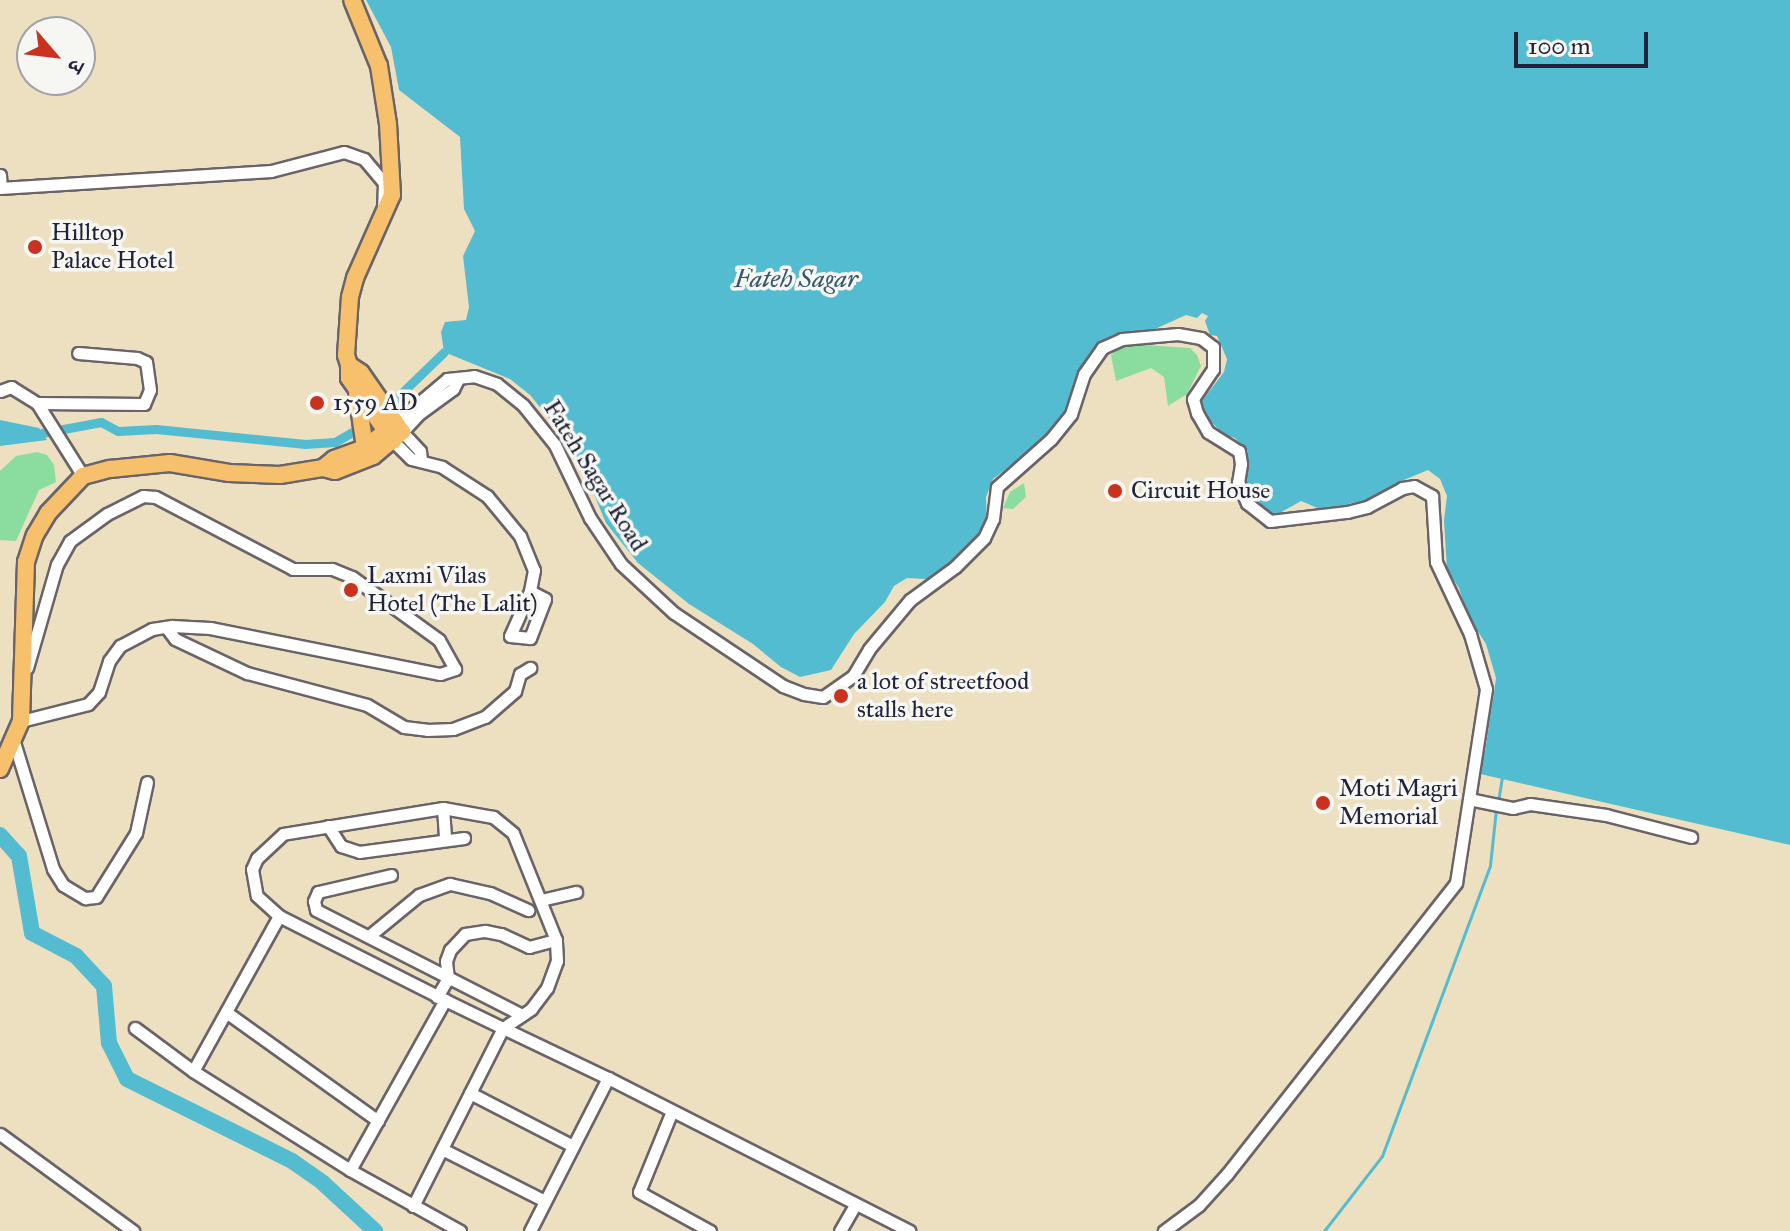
<!DOCTYPE html>
<html>
<head>
<meta charset="utf-8">
<style>
  body { margin:0 }
  #map { position:relative; width:1790px; height:1231px; overflow:hidden; background:#ede0c0; font-family:"IM FELL Great Primer","Noto Serif Devanagari",serif }
  div>[style] { position:absolute }
  [style*='--x'] { left:calc(var(--x)*1px); top:calc(var(--y)*1px); width:calc(var(--w)*1px); rotate:calc(var(--a)*1deg) }
  .green>* { inset:0; background:#8add9e }
  .water>* { inset:0; background:#54bcd1 }
  .stream>* { height:3px; margin:-1.5px; padding:0 1.5px; transform-origin:1.5px; border-radius:1.5px; background:#54bcd1 }
  .canal>* { height:9px; margin:-4.5px; padding:0 4.5px; transform-origin:4.5px; border-radius:4.5px; background:#54bcd1 }
  .river>* { height:16px; margin:-8px; padding:0 8px; transform-origin:8px; border-radius:8px; background:#54bcd1 }
  .roads { filter:drop-shadow(2px 0 #69646a) drop-shadow(-2px 0 #69646a) drop-shadow(0 2px #69646a) drop-shadow(0 -2px #69646a) }
  .minor>* { height:11px; margin:-5.5px; padding:0 5.5px; transform-origin:5.5px; border-radius:5.5px; background:#fff }
  .highway>* { height:16px; margin:-8px; padding:0 8px; transform-origin:8px; border-radius:8px; background:#f7c06c }
  .dots>* { width:22px; height:22px; translate:-50% -50%; box-sizing:border-box; border:4px solid #f6f6f2; border-radius:50% }
  span { translate:-50% -50%; white-space:nowrap; text-align:center; line-height:1.15; -webkit-text-stroke:7px #f6f6f2; paint-order:stroke }
  .poi-label { font-size:24px; color:#22223b }
  .left { translate:0 -50%; text-align:left }
  .street-label { font-size:24px; color:#22223b }
  .water-label { font-size:26px; color:#345870; font-style:italic }
  .north { position:absolute; left:16px; top:16px; width:80px; height:80px; box-sizing:border-box; background:#f6f6f2; border:2px solid #a1a1a9; border-radius:50%; rotate:118deg; font-size:22px; font-weight:700; line-height:32px; text-align:center; color:#22223b }
  .north::after { content:''; display:block; margin:auto; width:28px; height:36px; background:#c8321e; clip-path:polygon(50% 0,100% 100%,50% 72%,0 100%) }
  .scale { position:absolute; left:1514px; top:32px; width:134px; height:36px; box-sizing:border-box; border:4px solid #22223b; border-top:0; padding-left:10px; font-size:24px; line-height:28px; white-space:nowrap; color:#22223b; -webkit-text-stroke:6px #f6f6f2; paint-order:stroke }
</style>
</head>
<body>
<div id="map">
  <div class="green">
    <div style="clip-path:polygon(1145px 345px,1190px 348px,1197px 355px,1201px 366px,1187px 394px,1168px 406px,1164px 377px,1151px 368px,1116px 381px,1111px 355px,1120px 347px)"></div>
    <div style="clip-path:polygon(37px 452px,47px 455px,54px 465px,56px 482px,39px 490px,16px 541px,0 540px,0 471px,16px 456px)"></div>
    <div style="clip-path:polygon(1024px 483px,1026px 497px,1013px 509px,1003px 508px,1010px 492px)"></div>
  </div>
  <div class="water">
    <div style="clip-path:polygon(366px 0,1790px 0,1790px 845px,1476px 773px,1485px 752px,1496px 678px,1486px 644px,1467px 614px,1459px 588px,1447px 570px,1444px 520px,1447px 496px,1440px 479px,1428px 470px,1399px 482px,1374px 500px,1351px 503px,1333px 510px,1320px 509px,1301px 501px,1278px 514px,1269px 514px,1246px 485px,1248px 451px,1235px 438px,1223px 434px,1206px 416px,1201px 402px,1224px 372px,1227px 359px,1217px 336px,1210px 335px,1205px 321px,1208px 316px,1202px 313px,1197px 318px,1186px 315px,1155px 329px,1113px 335px,1103px 342px,1053px 432px,993px 479px,986px 497px,987px 523px,955px 560px,937px 576px,926px 579px,907px 578px,894px 586px,885px 602px,854px 634px,831px 670px,800px 677px,781px 667px,753px 644px,689px 604px,638px 563px,606px 523px,584px 471px,565px 438px,530px 395px,510px 379px,444px 352px,441px 332px,445px 322px,466px 320px,469px 307px,463px 256px,475px 231px,464px 209px,460px 137px,399px 90px,391px 47px)"></div>
    <div style="clip-path:polygon(0 420px,39px 428px,47px 440px,0 446px)"></div>
  </div>
  <div class="stream">
    <div style="--x:1498;--y:802;--w:24;--a:-81"></div>
    <div style="--x:1324;--y:1231;--w:95;--a:-52.3"></div>
    <div style="--x:1382;--y:1156;--w:310;--a:-69.6"></div>
    <div style="--x:1490;--y:865;--w:56;--a:-83.9"></div>
  </div>
  <div class="canal">
    <div style="--x:384;--y:410;--w:83;--a:-44"></div>
    <div style="--x:42;--y:433;--w:60;--a:-10.6"></div>
    <div style="--x:101;--y:422;--w:19;--a:28"></div>
    <div style="--x:118;--y:431;--w:38;--a:-3"></div>
    <div style="--x:156;--y:429;--w:150;--a:5.7"></div>
    <div style="--x:305;--y:444;--w:30;--a:-4"></div>
    <div style="--x:335;--y:442;--w:32;--a:-30"></div>
  </div>
  <div class="river">
    <div style="--x:0;--y:835;--w:28;--a:48"></div>
    <div style="--x:19;--y:856;--w:78;--a:80.4"></div>
    <div style="--x:32;--y:933;--w:50;--a:27.6"></div>
    <div style="--x:76;--y:956;--w:41;--a:47"></div>
    <div style="--x:104;--y:986;--w:57;--a:85"></div>
    <div style="--x:109;--y:1043;--w:40;--a:63.4"></div>
    <div style="--x:127;--y:1079;--w:184;--a:26.4"></div>
    <div style="--x:292;--y:1161;--w:38;--a:35"></div>
    <div style="--x:323;--y:1183;--w:71;--a:42.7"></div>
  </div>
  <div class="roads">
    <div class="minor">
      <div style="--x:0;--y:175;--w:13;--a:86"></div>
      <div style="--x:0;--y:188;--w:272;--a:-3.6"></div>
      <div style="--x:271;--y:171;--w:75;--a:-14.6"></div>
      <div style="--x:344;--y:152;--w:21;--a:19"></div>
      <div style="--x:364;--y:159;--w:31;--a:50"></div>
      <div style="--x:384;--y:183;--w:24;--a:92"></div>
      <div style="--x:0;--y:391;--w:12;--a:-20"></div>
      <div style="--x:11;--y:387;--w:31;--a:32"></div>
      <div style="--x:37;--y:403;--w:86;--a:57.8"></div>
      <div style="--x:37;--y:403;--w:107;--a:0.5"></div>
      <div style="--x:144;--y:404;--w:15;--a:-67"></div>
      <div style="--x:150;--y:390;--w:28;--a:-98"></div>
      <div style="--x:146;--y:362;--w:10;--a:-156"></div>
      <div style="--x:137;--y:358;--w:59;--a:-175.2"></div>
      <div style="--x:395;--y:423;--w:68;--a:-40.2"></div>
      <div style="--x:447;--y:379;--w:27;--a:-6"></div>
      <div style="--x:474;--y:376;--w:24;--a:19"></div>
      <div style="--x:497;--y:384;--w:33;--a:39"></div>
      <div style="--x:523;--y:405;--w:51;--a:51.3"></div>
      <div style="--x:555;--y:445;--w:81;--a:64.4"></div>
      <div style="--x:590;--y:518;--w:55;--a:56"></div>
      <div style="--x:621;--y:564;--w:72;--a:42.8"></div>
      <div style="--x:674;--y:613;--w:131;--a:33.8"></div>
      <div style="--x:783;--y:686;--w:22;--a:21"></div>
      <div style="--x:804;--y:694;--w:19;--a:9"></div>
      <div style="--x:823;--y:697;--w:37;--a:-35"></div>
      <div style="--x:853;--y:676;--w:31;--a:-59"></div>
      <div style="--x:869;--y:649;--w:64;--a:-50.1"></div>
      <div style="--x:910;--y:600;--w:56;--a:-36.3"></div>
      <div style="--x:955;--y:567;--w:41;--a:-45"></div>
      <div style="--x:984;--y:538;--w:21;--a:-65"></div>
      <div style="--x:993;--y:519;--w:32;--a:-83"></div>
      <div style="--x:997;--y:487;--w:72;--a:-41.6"></div>
      <div style="--x:1051;--y:439;--w:32;--a:-51"></div>
      <div style="--x:1071;--y:414;--w:42;--a:-72"></div>
      <div style="--x:1084;--y:374;--w:32;--a:-55"></div>
      <div style="--x:1102;--y:348;--w:22;--a:-24"></div>
      <div style="--x:1122;--y:339;--w:56;--a:-5.1"></div>
      <div style="--x:1178;--y:334;--w:23;--a:10"></div>
      <div style="--x:1201;--y:338;--w:15;--a:37"></div>
      <div style="--x:1213;--y:347;--w:22;--a:90"></div>
      <div style="--x:1213;--y:369;--w:36;--a:124"></div>
      <div style="--x:1193;--y:399;--w:15;--a:74"></div>
      <div style="--x:1197;--y:413;--w:22;--a:60"></div>
      <div style="--x:1208;--y:432;--w:36;--a:32"></div>
      <div style="--x:1239;--y:451;--w:13;--a:81"></div>
      <div style="--x:1241;--y:464;--w:18;--a:99"></div>
      <div style="--x:1238;--y:482;--w:23;--a:67"></div>
      <div style="--x:1247;--y:503;--w:29;--a:38"></div>
      <div style="--x:1270;--y:521;--w:78;--a:-6.7"></div>
      <div style="--x:1347;--y:512;--w:21;--a:-14"></div>
      <div style="--x:1367;--y:507;--w:40;--a:-28"></div>
      <div style="--x:1402;--y:488;--w:12;--a:-9"></div>
      <div style="--x:1414;--y:486;--w:21;--a:29"></div>
      <div style="--x:1432;--y:496;--w:66;--a:86.5"></div>
      <div style="--x:1436;--y:562;--w:80;--a:64.7"></div>
      <div style="--x:1470;--y:634;--w:57;--a:73.8"></div>
      <div style="--x:1486;--y:689;--w:196;--a:98.8"></div>
      <div style="--x:1456;--y:883;--w:370;--a:128.2"></div>
      <div style="--x:1227;--y:1174;--w:42;--a:132.1"></div>
      <div style="--x:1199;--y:1205;--w:44;--a:143.4"></div>
      <div style="--x:393;--y:441;--w:25;--a:45"></div>
      <div style="--x:411;--y:459;--w:32;--a:14"></div>
      <div style="--x:442;--y:467;--w:54;--a:32.8"></div>
      <div style="--x:487;--y:496;--w:52;--a:50.5"></div>
      <div style="--x:520;--y:536;--w:37;--a:68"></div>
      <div style="--x:534;--y:570;--w:21;--a:101"></div>
      <div style="--x:530;--y:591;--w:17;--a:28"></div>
      <div style="--x:545;--y:599;--w:42;--a:111"></div>
      <div style="--x:530;--y:638;--w:20;--a:-174"></div>
      <div style="--x:510;--y:636;--w:49;--a:-66"></div>
      <div style="--x:421;--y:459;--w:8;--a:-97"></div>
      <div style="--x:420;--y:451;--w:26;--a:-133"></div>
      <div style="--x:402;--y:432;--w:26;--a:-47"></div>
      <div style="--x:420;--y:413;--w:41;--a:-36"></div>
      <div style="--x:453;--y:389;--w:11;--a:-63"></div>
      <div style="--x:166;--y:627;--w:15;--a:53"></div>
      <div style="--x:175;--y:639;--w:80;--a:25.3"></div>
      <div style="--x:247;--y:673;--w:124;--a:14.9"></div>
      <div style="--x:367;--y:705;--w:43;--a:30.7"></div>
      <div style="--x:404;--y:727;--w:23;--a:7"></div>
      <div style="--x:427;--y:730;--w:26;--a:-2"></div>
      <div style="--x:453;--y:729;--w:34;--a:-21"></div>
      <div style="--x:485;--y:717;--w:40;--a:-41"></div>
      <div style="--x:515;--y:691;--w:18;--a:-74"></div>
      <div style="--x:520;--y:674;--w:12;--a:-31"></div>
      <div style="--x:21;--y:721;--w:69;--a:-14.2"></div>
      <div style="--x:88;--y:704;--w:16;--a:-47"></div>
      <div style="--x:99;--y:692;--w:33;--a:-72"></div>
      <div style="--x:109;--y:661;--w:19;--a:-54"></div>
      <div style="--x:120;--y:646;--w:36;--a:-28"></div>
      <div style="--x:152;--y:629;--w:20;--a:-9"></div>
      <div style="--x:172;--y:626;--w:38;--a:3"></div>
      <div style="--x:210;--y:628;--w:235;--a:11.3"></div>
      <div style="--x:440;--y:674;--w:16;--a:-18"></div>
      <div style="--x:455;--y:669;--w:33;--a:-119"></div>
      <div style="--x:439;--y:640;--w:107;--a:-144.1"></div>
      <div style="--x:352;--y:577;--w:22;--a:-158"></div>
      <div style="--x:332;--y:569;--w:39;--a:180"></div>
      <div style="--x:293;--y:569;--w:156;--a:-152.4"></div>
      <div style="--x:155;--y:497;--w:12;--a:-175"></div>
      <div style="--x:143;--y:496;--w:40;--a:153.4"></div>
      <div style="--x:107;--y:514;--w:46;--a:143.9"></div>
      <div style="--x:70;--y:541;--w:26;--a:119"></div>
      <div style="--x:57;--y:564;--w:108;--a:106.1"></div>
      <div style="--x:14;--y:742;--w:133;--a:72.9"></div>
      <div style="--x:53;--y:869;--w:19;--a:58"></div>
      <div style="--x:63;--y:885;--w:26;--a:31"></div>
      <div style="--x:85;--y:898;--w:11;--a:-5"></div>
      <div style="--x:96;--y:897;--w:75;--a:-58"></div>
      <div style="--x:136;--y:833;--w:52;--a:-77.8"></div>
      <div style="--x:1469;--y:799;--w:45;--a:11.6"></div>
      <div style="--x:1513;--y:808;--w:17;--a:-13"></div>
      <div style="--x:1530;--y:804;--w:77;--a:8.2"></div>
      <div style="--x:1606;--y:815;--w:88;--a:14.5"></div>
      <div style="--x:443;--y:808;--w:32;--a:86"></div>
      <div style="--x:328;--y:826;--w:24;--a:57"></div>
      <div style="--x:341;--y:846;--w:19;--a:18"></div>
      <div style="--x:359;--y:852;--w:106;--a:-7.6"></div>
      <div style="--x:391;--y:875;--w:75;--a:166.9"></div>
      <div style="--x:318;--y:892;--w:10;--a:114"></div>
      <div style="--x:314;--y:901;--w:9;--a:77"></div>
      <div style="--x:316;--y:910;--w:231;--a:27"></div>
      <div style="--x:541;--y:900;--w:36;--a:-13"></div>
      <div style="--x:279;--y:916;--w:177;--a:119"></div>
      <div style="--x:193;--y:1071;--w:186;--a:32.2"></div>
      <div style="--x:350;--y:1170;--w:195;--a:-60.8"></div>
      <div style="--x:369;--y:936;--w:65;--a:-39.4"></div>
      <div style="--x:419;--y:895;--w:33;--a:-20"></div>
      <div style="--x:450;--y:884;--w:41;--a:12.7"></div>
      <div style="--x:490;--y:893;--w:42;--a:24.1"></div>
      <div style="--x:437;--y:997;--w:22;--a:-60"></div>
      <div style="--x:448;--y:978;--w:17;--a:-97"></div>
      <div style="--x:446;--y:961;--w:12;--a:-70"></div>
      <div style="--x:450;--y:950;--w:22;--a:-47"></div>
      <div style="--x:465;--y:934;--w:20;--a:-9"></div>
      <div style="--x:485;--y:931;--w:16;--a:11"></div>
      <div style="--x:501;--y:934;--w:31;--a:25"></div>
      <div style="--x:529;--y:947;--w:28;--a:-15"></div>
      <div style="--x:226;--y:1012;--w:187;--a:35.6"></div>
      <div style="--x:135;--y:1028;--w:72;--a:36.6"></div>
      <div style="--x:470;--y:1093;--w:116;--a:27.2"></div>
      <div style="--x:672;--y:1111;--w:87;--a:112.2"></div>
      <div style="--x:639;--y:1192;--w:81;--a:28.8"></div>
      <div style="--x:0;--y:1134;--w:165;--a:36.1"></div>
      <div style="--x:442;--y:1149;--w:115;--a:26.8"></div>
      <div style="--x:350;--y:1170;--w:126;--a:29"></div>
      <div style="--x:413;--y:1206;--w:199;--a:-63.2"></div>
      <div style="--x:503;--y:1028;--w:34;--a:-34"></div>
      <div style="--x:531;--y:1009;--w:26;--a:-53"></div>
      <div style="--x:547;--y:988;--w:29;--a:-70"></div>
      <div style="--x:557;--y:961;--w:21;--a:-93"></div>
      <div style="--x:556;--y:940;--w:115;--a:-111.9"></div>
      <div style="--x:513;--y:833;--w:26;--a:-141"></div>
      <div style="--x:493;--y:817;--w:51;--a:-169.8"></div>
      <div style="--x:443;--y:808;--w:162;--a:170.8"></div>
      <div style="--x:283;--y:834;--w:35;--a:137"></div>
      <div style="--x:257;--y:858;--w:12;--a:114"></div>
      <div style="--x:252;--y:869;--w:27;--a:80"></div>
      <div style="--x:257;--y:896;--w:30;--a:42"></div>
      <div style="--x:279;--y:916;--w:186;--a:26.8"></div>
      <div style="--x:445;--y:1000;--w:64;--a:25.8"></div>
      <div style="--x:503;--y:1028;--w:116;--a:25.5"></div>
      <div style="--x:608;--y:1078;--w:338;--a:26.9"></div>
      <div style="--x:530;--y:1231;--w:172;--a:-63"></div>
      <div style="--x:840;--y:1231;--w:30;--a:-60"></div>
    </div>
    <div class="highway">
      <div style="--x:349;--y:365;--w:13;--a:90"></div>
      <div style="--x:349;--y:378;--w:77;--a:55.1"></div>
      <div style="--x:357;--y:393;--w:56;--a:81.7"></div>
      <div style="--x:323;--y:468;--w:14;--a:-39"></div>
      <div style="--x:334;--y:459;--w:33;--a:-20"></div>
      <div style="--x:365;--y:448;--w:35;--a:-39"></div>
      <div style="--x:0;--y:769;--w:52;--a:-66.4"></div>
      <div style="--x:21;--y:721;--w:159;--a:-88.2"></div>
      <div style="--x:26;--y:562;--w:28;--a:-72"></div>
      <div style="--x:35;--y:535;--w:26;--a:-59"></div>
      <div style="--x:48;--y:513;--w:51;--a:-46.6"></div>
      <div style="--x:83;--y:476;--w:28;--a:-15"></div>
      <div style="--x:110;--y:469;--w:60;--a:-5.7"></div>
      <div style="--x:170;--y:463;--w:60;--a:9.6"></div>
      <div style="--x:229;--y:473;--w:51;--a:2.2"></div>
      <div style="--x:280;--y:475;--w:44;--a:-9.2"></div>
      <div style="--x:323;--y:468;--w:12;--a:14"></div>
      <div style="--x:335;--y:471;--w:41;--a:-21.5"></div>
      <div style="--x:373;--y:456;--w:38;--a:-40"></div>
      <div style="--x:402;--y:432;--w:72;--a:-124.8"></div>
      <div style="--x:361;--y:373;--w:14;--a:-146"></div>
      <div style="--x:349;--y:365;--w:10;--a:-107"></div>
      <div style="--x:346;--y:355;--w:58;--a:-86.1"></div>
      <div style="--x:350;--y:297;--w:20;--a:-75"></div>
      <div style="--x:355;--y:278;--w:91;--a:-66"></div>
      <div style="--x:392;--y:195;--w:71;--a:-93.2"></div>
      <div style="--x:388;--y:124;--w:59;--a:-98.8"></div>
      <div style="--x:379;--y:66;--w:71;--a:-112.2"></div>
    </div>
  </div>
  <div class="dots">
    <div style="left:35px;top:247px;background:#c8321e"></div>
    <div style="left:317px;top:403px;background:#c8321e"></div>
    <div style="left:1115px;top:491px;background:#c8321e"></div>
    <div style="left:351px;top:590px;background:#c8321e"></div>
    <div style="left:841px;top:696px;background:#c8321e"></div>
    <div style="left:1323px;top:803px;background:#c8321e"></div>
  </div>
  <div class="poi-label">
    <span class="left" style="left:51px;top:247px">Hilltop<br>Palace Hotel</span>
    <span class="left" style="left:333px;top:403px">1559 AD</span>
    <span class="left" style="left:1131px;top:491px">Circuit House</span>
    <span class="left" style="left:367px;top:590px">Laxmi Vilas<br>Hotel (The Lalit)</span>
    <span class="left" style="left:857px;top:696px">a lot of streetfood<br>stalls here</span>
    <span class="left" style="left:1339px;top:803px">Moti Magri<br>Memorial</span>
  </div>
  <div class="street-label">
    <span style="left:595px;top:476px;rotate:58deg">Fateh Sagar Road</span>
  </div>
  <div class="water-label">
    <span style="left:796px;top:279px">Fateh Sagar</span>
  </div>
  <div class="north">उ</div>
  <div class="scale">100 m</div>
</div>
</body>
</html>
